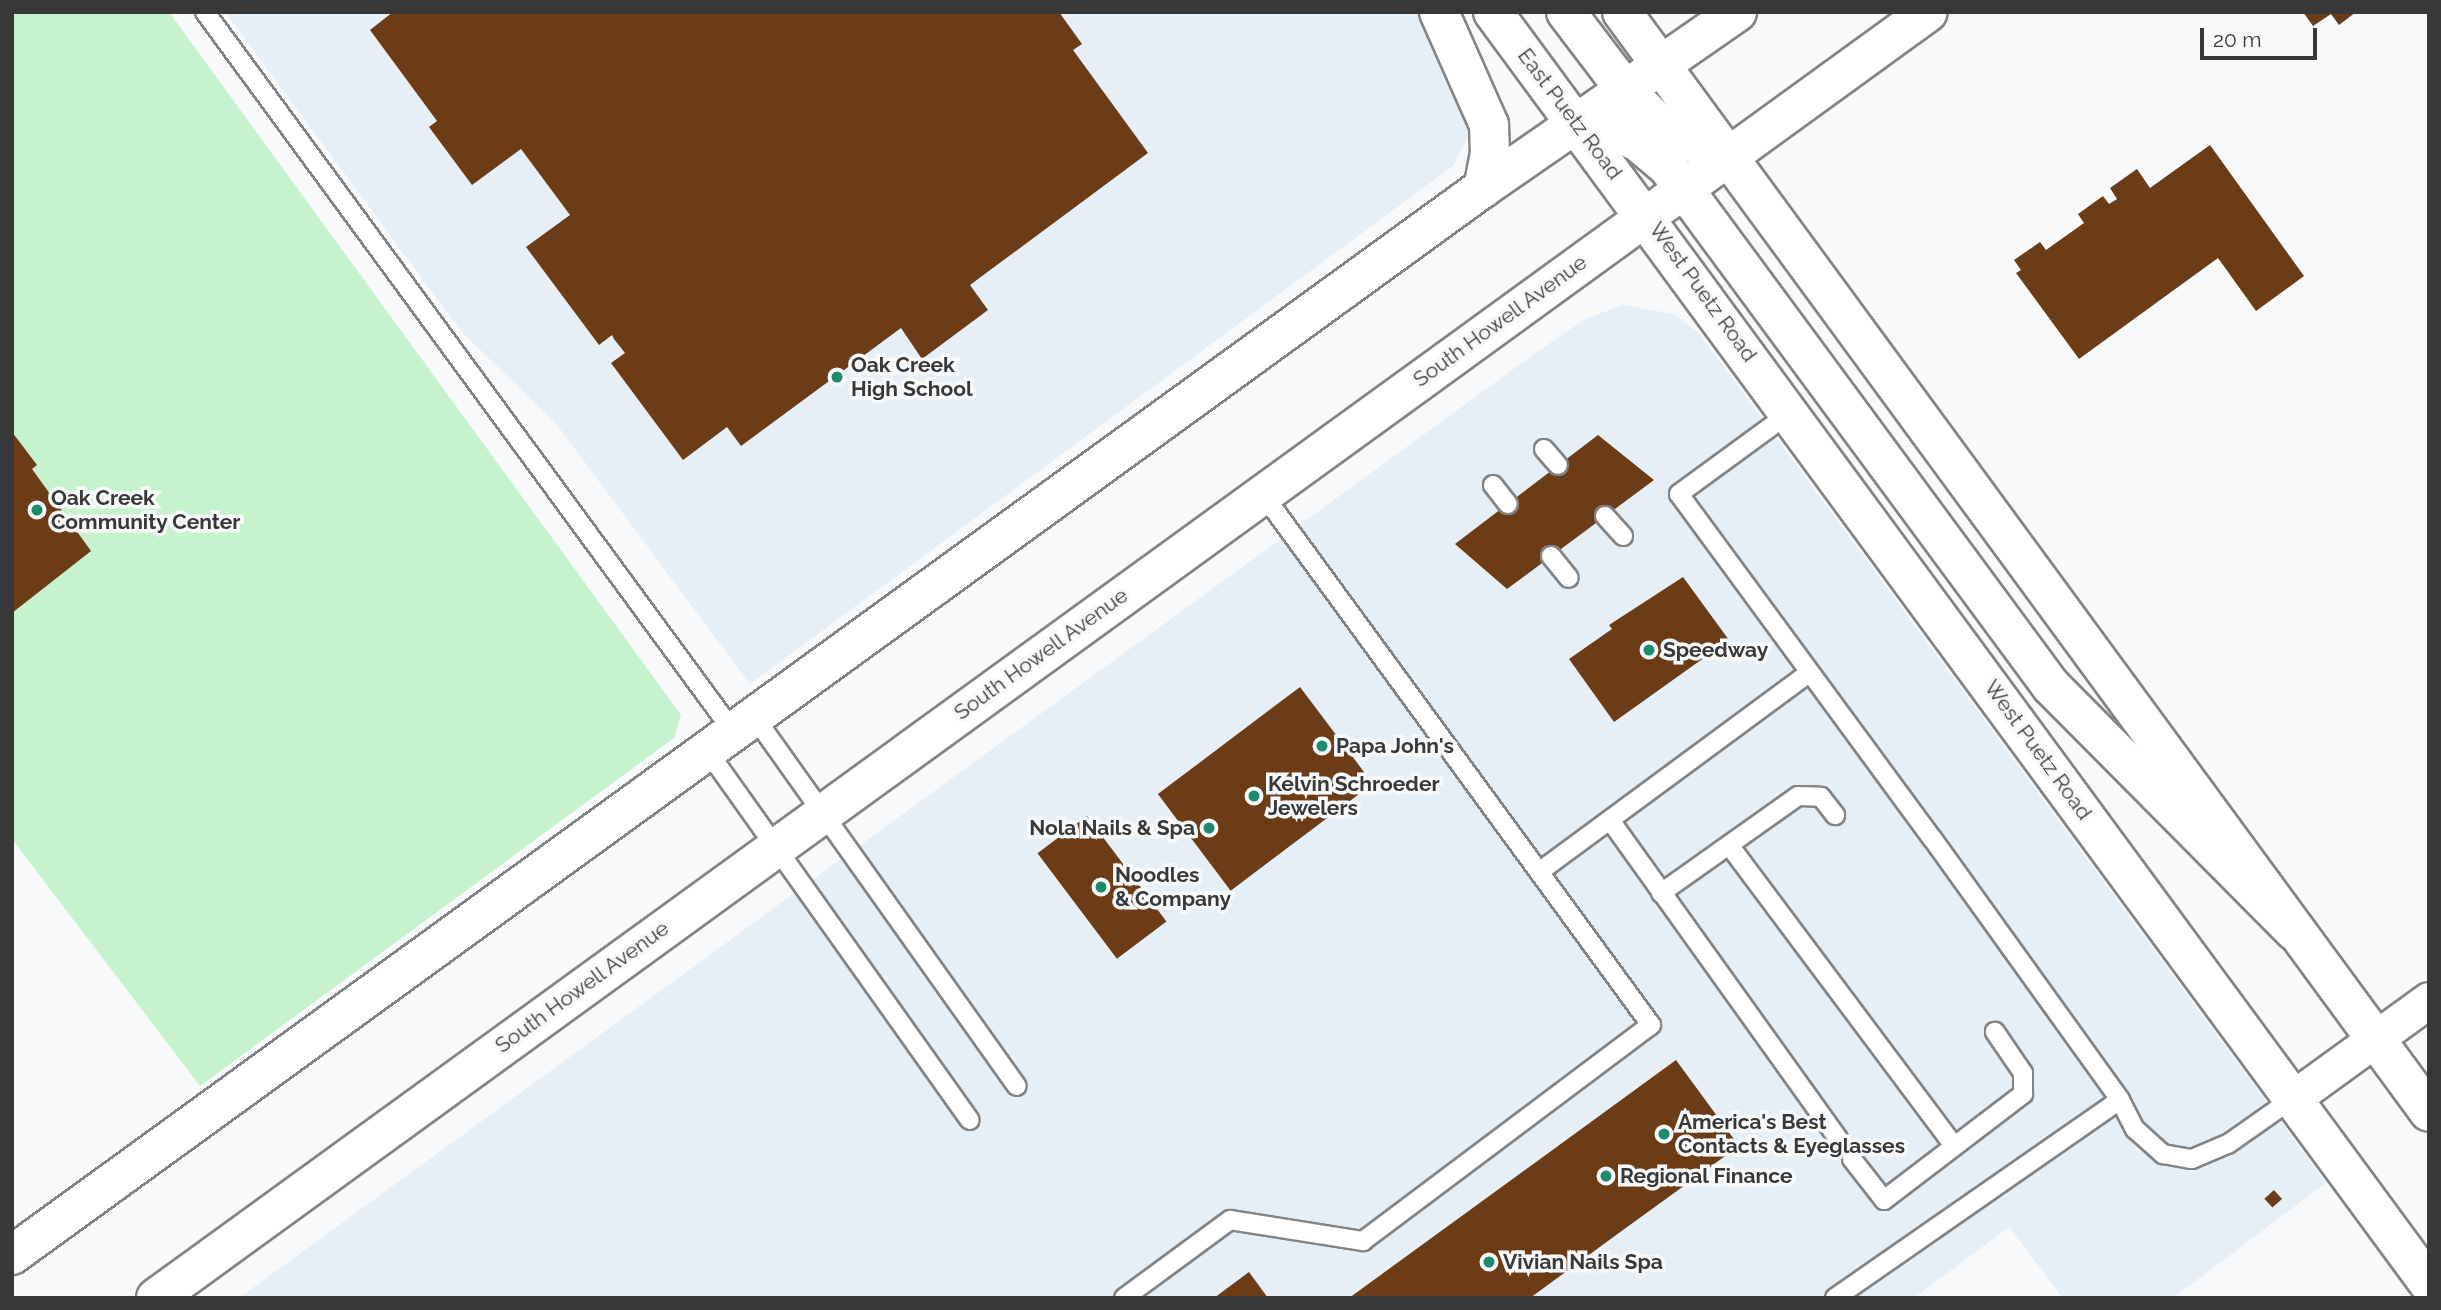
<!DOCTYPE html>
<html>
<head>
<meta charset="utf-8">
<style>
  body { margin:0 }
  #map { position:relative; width:2441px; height:1310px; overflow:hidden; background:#f7f9fa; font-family:Raleway,sans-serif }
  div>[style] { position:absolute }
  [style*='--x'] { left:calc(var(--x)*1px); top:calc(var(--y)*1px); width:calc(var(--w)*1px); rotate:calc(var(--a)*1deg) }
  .built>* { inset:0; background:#e7eff6 }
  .green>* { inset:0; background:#c7f2ce }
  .building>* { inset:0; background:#6c3c17; transform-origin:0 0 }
  .roads { filter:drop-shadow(2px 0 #838485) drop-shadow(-2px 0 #838485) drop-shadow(0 2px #838485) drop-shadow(0 -2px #838485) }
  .lane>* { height:18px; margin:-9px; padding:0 9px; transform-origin:9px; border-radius:9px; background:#fff }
  .street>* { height:35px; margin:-17.5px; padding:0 17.5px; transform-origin:17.5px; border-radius:17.5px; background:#fff }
  .secondary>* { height:38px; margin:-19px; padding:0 19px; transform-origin:19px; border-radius:19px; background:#fff }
  .primary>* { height:38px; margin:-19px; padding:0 19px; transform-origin:19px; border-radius:19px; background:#fff }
  .dots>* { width:19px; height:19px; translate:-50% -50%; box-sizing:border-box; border:4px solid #f7f9fa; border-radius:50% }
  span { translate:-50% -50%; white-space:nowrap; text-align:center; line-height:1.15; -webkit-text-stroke:7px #f7f9fa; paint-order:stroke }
  .street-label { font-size:21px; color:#383839 }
  .poi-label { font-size:21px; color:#383839; font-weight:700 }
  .left { translate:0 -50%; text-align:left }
  .right { translate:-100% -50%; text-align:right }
  .frame { position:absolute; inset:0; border:14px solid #383839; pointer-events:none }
  .scale { position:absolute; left:2200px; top:28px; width:117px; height:32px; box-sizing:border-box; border:4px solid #383839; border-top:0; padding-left:9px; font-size:21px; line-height:24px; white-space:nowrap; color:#383839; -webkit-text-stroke:5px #f7f9fa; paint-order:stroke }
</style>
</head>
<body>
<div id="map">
  <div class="built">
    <div style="clip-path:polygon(225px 12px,1418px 12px,1461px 99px,1469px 136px,1453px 166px,750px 684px,557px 425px,460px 330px)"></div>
    <div style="clip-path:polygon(1623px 305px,1674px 314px,1699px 333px,2326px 1183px,2173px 1298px,2063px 1298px,2009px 1227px,1914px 1298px,239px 1298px,1537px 352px,1585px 319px)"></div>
  </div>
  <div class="green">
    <div style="clip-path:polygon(12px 12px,169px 12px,681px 715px,674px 738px,200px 1086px,12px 839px)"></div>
  </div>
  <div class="building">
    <div style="clip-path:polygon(393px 12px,1059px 12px,1082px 44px,1073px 50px,1148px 153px,970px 285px,988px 310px,922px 359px,901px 328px,741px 446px,727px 427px,683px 460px,611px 363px,625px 353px,614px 339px,612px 335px,599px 345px,526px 247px,570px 215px,521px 149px,472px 185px,429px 127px,437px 121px,370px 30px)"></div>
    <div style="clip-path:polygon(2303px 12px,2356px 12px,2339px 25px,2331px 14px,2313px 26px)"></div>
    <div style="clip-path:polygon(2210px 145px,2304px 276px,2256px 311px,2218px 258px,2079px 359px,2016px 273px,2021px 270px,2014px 260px,2040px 242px,2046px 250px,2084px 223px,2078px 214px,2103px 196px,2109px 204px,2117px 199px,2110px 188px,2137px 169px,2150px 188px)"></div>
    <div style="clip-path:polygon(12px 432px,37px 465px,32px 469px,91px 551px,12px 613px)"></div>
    <div style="clip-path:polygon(1598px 435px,1654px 480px,1507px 589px,1455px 544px)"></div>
    <div style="clip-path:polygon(1683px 577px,1729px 640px,1614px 722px,1569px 659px,1612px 629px,1609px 625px)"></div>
    <div style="left:1300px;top:687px;width:121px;height:178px;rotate:53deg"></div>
    <div style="left:1087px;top:816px;width:132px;height:62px;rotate:53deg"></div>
    <div style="clip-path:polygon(1676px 1060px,1739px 1146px,1623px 1230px,1530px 1298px,1349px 1298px)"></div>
    <div style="left:2274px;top:1190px;width:12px;height:13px;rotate:48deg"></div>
    <div style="clip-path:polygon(1249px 1272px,1268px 1298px,1214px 1298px)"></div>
  </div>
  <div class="roads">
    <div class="lane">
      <div style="--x:205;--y:12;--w:891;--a:53.72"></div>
      <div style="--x:1791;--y:412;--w:139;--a:143.8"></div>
      <div style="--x:1679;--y:494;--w:427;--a:53.7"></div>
      <div style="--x:1932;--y:838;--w:322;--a:54.3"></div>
      <div style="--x:2120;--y:1100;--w:33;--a:63"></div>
      <div style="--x:2135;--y:1129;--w:38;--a:42"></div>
      <div style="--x:2163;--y:1154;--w:29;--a:10"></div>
      <div style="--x:2192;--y:1159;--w:39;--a:-23"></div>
      <div style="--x:2228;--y:1144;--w:78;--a:-35.1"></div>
      <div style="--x:1544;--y:449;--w:21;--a:49"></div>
      <div style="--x:1493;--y:485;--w:24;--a:52"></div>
      <div style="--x:1605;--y:516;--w:27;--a:48"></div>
      <div style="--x:1551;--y:556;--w:28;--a:51"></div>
      <div style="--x:753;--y:715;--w:455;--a:54.6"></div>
      <div style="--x:706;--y:749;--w:455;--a:54.6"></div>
      <div style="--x:1610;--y:820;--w:392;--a:54.4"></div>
      <div style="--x:1729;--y:845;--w:376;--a:53.2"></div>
      <div style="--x:1539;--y:872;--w:334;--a:-36.4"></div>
      <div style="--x:1661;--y:893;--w:168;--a:-35.3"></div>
      <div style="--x:1798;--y:796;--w:23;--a:2"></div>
      <div style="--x:1821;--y:797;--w:23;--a:52"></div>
      <div style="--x:1852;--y:1159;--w:52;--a:52"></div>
      <div style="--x:1884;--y:1200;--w:175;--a:-37.3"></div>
      <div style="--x:2023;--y:1094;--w:21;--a:-90"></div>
      <div style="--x:2023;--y:1073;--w:50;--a:-124.3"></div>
      <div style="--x:1124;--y:1298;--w:132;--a:-36.3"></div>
      <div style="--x:1230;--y:1220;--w:135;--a:9"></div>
      <div style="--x:1363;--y:1241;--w:360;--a:-36.9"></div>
      <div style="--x:1651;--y:1025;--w:659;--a:-126.17"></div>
      <div style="--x:1835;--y:1298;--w:347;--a:-34.8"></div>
    </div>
    <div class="street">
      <div style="--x:2292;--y:1099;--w:169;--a:-35.9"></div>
    </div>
    <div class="secondary">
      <div style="--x:1493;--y:12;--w:1579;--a:53.65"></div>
      <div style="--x:1622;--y:12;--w:1364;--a:53.73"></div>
    </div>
    <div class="primary">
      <div style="--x:1439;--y:12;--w:124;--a:66.1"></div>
      <div style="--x:1489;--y:125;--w:28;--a:88"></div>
      <div style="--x:1490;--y:153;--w:36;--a:101"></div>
      <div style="--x:1566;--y:12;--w:99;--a:52.8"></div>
      <div style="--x:1626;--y:91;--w:41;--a:45"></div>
      <div style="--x:1655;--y:120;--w:40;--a:32.9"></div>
      <div style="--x:1689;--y:142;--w:44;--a:18.4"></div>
      <div style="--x:1577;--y:123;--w:37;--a:11"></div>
      <div style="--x:1613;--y:130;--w:28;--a:26"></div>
      <div style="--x:1638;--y:142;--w:38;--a:40"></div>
      <div style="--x:1667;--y:166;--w:646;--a:53.56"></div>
      <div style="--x:2051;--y:686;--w:345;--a:45.2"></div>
      <div style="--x:12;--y:1255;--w:1817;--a:-35.96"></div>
      <div style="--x:1483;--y:188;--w:309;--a:-34.7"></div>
      <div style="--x:156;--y:1298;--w:2189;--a:-35.97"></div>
    </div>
  </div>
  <div class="dots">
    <div style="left:837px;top:377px;background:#1b8b6b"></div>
    <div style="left:37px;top:510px;background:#1b8b6b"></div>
    <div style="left:1649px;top:650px;background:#1b8b6b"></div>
    <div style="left:1322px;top:746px;background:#1b8b6b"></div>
    <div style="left:1254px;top:796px;background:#1b8b6b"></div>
    <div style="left:1209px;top:828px;background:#1b8b6b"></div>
    <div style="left:1101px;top:887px;background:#1b8b6b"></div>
    <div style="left:1664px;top:1134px;background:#1b8b6b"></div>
    <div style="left:1606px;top:1176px;background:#1b8b6b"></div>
    <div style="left:1489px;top:1262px;background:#1b8b6b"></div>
  </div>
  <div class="street-label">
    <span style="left:1570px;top:114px;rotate:53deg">East Puetz Road</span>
    <span style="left:1703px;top:292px;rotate:54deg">West Puetz Road</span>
    <span style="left:1500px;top:321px;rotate:-36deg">South Howell Avenue</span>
    <span style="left:1041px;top:654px;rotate:-36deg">South Howell Avenue</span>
    <span style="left:2038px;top:750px;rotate:54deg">West Puetz Road</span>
    <span style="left:582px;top:987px;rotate:-36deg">South Howell Avenue</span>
  </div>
  <div class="poi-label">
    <span class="left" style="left:851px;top:377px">Oak Creek<br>High School</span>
    <span class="left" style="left:51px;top:510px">Oak Creek<br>Community Center</span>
    <span class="left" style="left:1663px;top:650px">Speedway</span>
    <span class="left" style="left:1336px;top:746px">Papa John's</span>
    <span class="left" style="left:1268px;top:796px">Kelvin Schroeder<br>Jewelers</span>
    <span class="right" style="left:1195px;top:828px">Nola Nails &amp; Spa</span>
    <span class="left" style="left:1115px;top:887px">Noodles<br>&amp; Company</span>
    <span class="left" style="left:1678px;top:1134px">America's Best<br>Contacts &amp; Eyeglasses</span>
    <span class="left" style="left:1620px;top:1176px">Regional Finance</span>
    <span class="left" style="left:1503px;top:1262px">Vivian Nails Spa</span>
  </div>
  <div class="frame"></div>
  <div class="scale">20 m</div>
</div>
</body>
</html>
